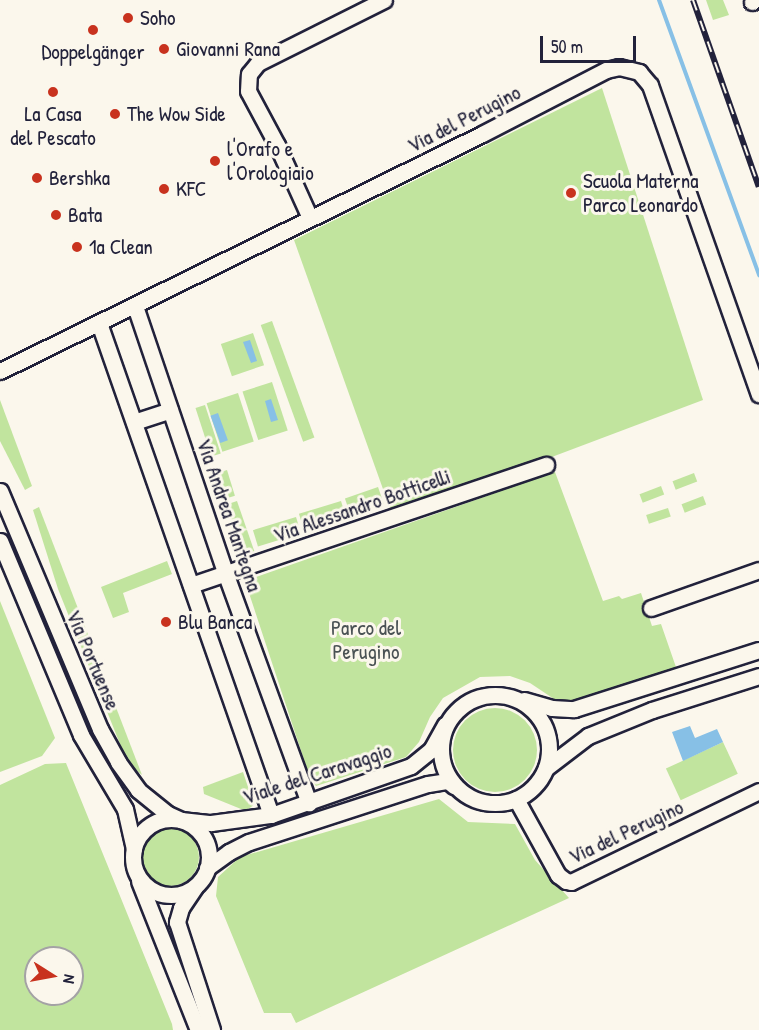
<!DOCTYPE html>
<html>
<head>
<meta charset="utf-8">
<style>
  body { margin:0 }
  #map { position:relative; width:759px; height:1030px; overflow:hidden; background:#fbf7ec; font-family:"Patrick Hand",sans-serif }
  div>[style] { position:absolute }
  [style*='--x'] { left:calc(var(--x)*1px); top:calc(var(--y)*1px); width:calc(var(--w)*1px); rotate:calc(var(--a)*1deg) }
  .green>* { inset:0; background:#c1e49e; transform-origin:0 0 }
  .round { border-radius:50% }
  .water>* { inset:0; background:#87c0e6; transform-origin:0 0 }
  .stream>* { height:4px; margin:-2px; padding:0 2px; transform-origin:2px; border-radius:2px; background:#87c0e6 }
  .roads { filter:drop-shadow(2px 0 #22223b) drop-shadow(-2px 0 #22223b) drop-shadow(0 2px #22223b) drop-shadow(0 -2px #22223b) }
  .minor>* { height:15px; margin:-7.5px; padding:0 7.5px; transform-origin:7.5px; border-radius:7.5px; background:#fbf7ec }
  .minor>.ring { margin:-7.5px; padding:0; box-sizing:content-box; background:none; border:15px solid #fbf7ec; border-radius:50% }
  .rail>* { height:6px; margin-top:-3px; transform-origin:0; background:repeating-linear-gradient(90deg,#fbf7ec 0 11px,#22223b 0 22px); box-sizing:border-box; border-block:2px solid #22223b }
  .dots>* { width:16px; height:16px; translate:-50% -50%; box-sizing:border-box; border:3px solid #fbf7ec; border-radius:50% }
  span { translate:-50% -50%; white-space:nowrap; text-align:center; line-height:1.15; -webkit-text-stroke:6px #fbf7ec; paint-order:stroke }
  .poi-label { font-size:21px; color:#22223b }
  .left { translate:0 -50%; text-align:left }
  .street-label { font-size:21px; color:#22223b }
  .park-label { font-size:21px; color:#4a5254 }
  .north { position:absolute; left:24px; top:946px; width:60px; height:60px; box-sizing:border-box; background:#fbf7ec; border:2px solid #a4a2a5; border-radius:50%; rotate:101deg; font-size:16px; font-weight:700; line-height:24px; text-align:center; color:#22223b }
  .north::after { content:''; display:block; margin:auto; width:21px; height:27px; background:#c8321e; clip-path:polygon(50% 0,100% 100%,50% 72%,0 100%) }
  .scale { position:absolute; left:540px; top:36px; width:96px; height:27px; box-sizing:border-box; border:3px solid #22223b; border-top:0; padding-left:8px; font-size:18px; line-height:21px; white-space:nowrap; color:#22223b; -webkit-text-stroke:4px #fbf7ec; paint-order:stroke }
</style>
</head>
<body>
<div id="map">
  <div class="green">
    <div style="clip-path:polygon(706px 0,723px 0,729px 15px,713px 20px)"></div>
    <div style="clip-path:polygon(602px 88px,703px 400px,393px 517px,294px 240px)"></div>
    <div style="left:272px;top:321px;width:124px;height:12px;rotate:70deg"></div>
    <div style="left:253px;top:333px;width:34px;height:34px;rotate:71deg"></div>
    <div style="left:272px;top:382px;width:51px;height:31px;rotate:72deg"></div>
    <div style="left:238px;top:393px;width:51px;height:33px;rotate:72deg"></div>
    <div style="clip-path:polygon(0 400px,32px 486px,25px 490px,0 441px)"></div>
    <div style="left:205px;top:405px;width:51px;height:10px;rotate:72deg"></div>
    <div style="left:227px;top:470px;width:27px;height:10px;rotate:73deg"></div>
    <div style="clip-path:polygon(555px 472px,603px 601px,619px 596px,622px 599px,641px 593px,652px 626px,661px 624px,677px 670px,571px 702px,554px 699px,530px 683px,510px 676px,480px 677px,443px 698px,430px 717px,419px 742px,406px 757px,316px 786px,310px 778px,245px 581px)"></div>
    <div style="left:694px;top:473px;width:9px;height:23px;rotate:69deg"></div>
    <div style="left:661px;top:486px;width:9px;height:23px;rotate:69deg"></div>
    <div style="left:378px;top:487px;width:18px;height:35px;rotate:71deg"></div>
    <div style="left:703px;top:496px;width:9px;height:23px;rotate:69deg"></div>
    <div style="left:237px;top:501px;width:53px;height:11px;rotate:71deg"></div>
    <div style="left:341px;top:501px;width:17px;height:44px;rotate:73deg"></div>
    <div style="clip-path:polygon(39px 507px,142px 775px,132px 767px,122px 749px,58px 589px,33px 510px)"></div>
    <div style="left:668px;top:508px;width:9px;height:23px;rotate:72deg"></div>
    <div style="left:296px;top:517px;width:17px;height:45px;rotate:73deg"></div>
    <div style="clip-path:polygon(167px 561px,172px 574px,123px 593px,129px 612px,113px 618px,101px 587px)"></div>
    <div style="clip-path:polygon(0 601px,55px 738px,42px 756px,0 772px)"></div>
    <div class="round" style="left:453px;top:708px;width:84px;height:84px"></div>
    <div style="left:723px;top:742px;width:35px;height:63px;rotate:65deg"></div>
    <div style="clip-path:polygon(evenodd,66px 763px,172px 1024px,173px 1030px,0 1030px,0 785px,45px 764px,66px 763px,36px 958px,72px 958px,72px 994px,36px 994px,36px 958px)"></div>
    <div style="clip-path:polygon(243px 772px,254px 805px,248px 809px,241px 809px,204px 794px,203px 787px)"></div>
    <div style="clip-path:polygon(439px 799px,468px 822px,515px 824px,535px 860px,569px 898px,296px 1023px,291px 1013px,264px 1013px,216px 896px,218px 877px,240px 857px)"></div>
    <div class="round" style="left:141px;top:828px;width:58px;height:58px"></div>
  </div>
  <div class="water">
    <div style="clip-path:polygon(250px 340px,257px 361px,251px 363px,243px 342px)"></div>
    <div style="clip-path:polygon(271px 399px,278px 420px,271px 422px,265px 401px)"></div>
    <div style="left:218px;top:413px;width:29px;height:8px;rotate:70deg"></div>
    <div style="clip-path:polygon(690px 726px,695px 738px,717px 729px,723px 742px,683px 761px,672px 732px)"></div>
  </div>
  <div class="stream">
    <div style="--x:659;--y:0;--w:293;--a:70"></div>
  </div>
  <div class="roads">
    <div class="minor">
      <div style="--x:752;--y:2;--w:4;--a:-34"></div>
      <div style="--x:310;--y:218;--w:80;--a:-114.3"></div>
      <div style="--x:277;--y:145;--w:61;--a:-118.2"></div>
      <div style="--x:248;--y:91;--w:17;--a:-87"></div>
      <div style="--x:249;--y:74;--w:14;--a:-51"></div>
      <div style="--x:258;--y:63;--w:141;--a:-26.6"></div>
      <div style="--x:135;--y:306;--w:284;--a:71.3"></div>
      <div style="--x:226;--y:575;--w:243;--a:70"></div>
      <div style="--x:99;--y:323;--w:521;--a:70.73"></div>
      <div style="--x:0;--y:371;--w:537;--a:-26.18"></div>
      <div style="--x:482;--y:134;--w:140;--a:-27.3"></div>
      <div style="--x:606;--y:70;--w:13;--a:-13"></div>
      <div style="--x:619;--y:67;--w:21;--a:14"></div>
      <div style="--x:639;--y:72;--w:17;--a:50"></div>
      <div style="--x:650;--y:85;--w:328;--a:70.6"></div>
      <div style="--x:134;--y:422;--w:38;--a:-18"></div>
      <div style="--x:0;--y:491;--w:258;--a:67.2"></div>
      <div style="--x:100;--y:729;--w:38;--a:61"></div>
      <div style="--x:118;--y:762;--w:34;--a:54"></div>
      <div style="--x:138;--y:790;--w:38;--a:39"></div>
      <div style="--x:168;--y:814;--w:14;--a:25"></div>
      <div style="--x:181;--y:820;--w:30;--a:6"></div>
      <div style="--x:211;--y:823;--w:61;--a:-7.6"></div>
      <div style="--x:271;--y:815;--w:148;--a:-19.3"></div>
      <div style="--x:411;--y:766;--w:26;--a:-39"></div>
      <div style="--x:431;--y:750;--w:29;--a:-61"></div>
      <div style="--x:0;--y:541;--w:210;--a:67.3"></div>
      <div style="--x:81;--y:735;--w:86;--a:59.3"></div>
      <div style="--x:125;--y:809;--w:41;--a:77.3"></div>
      <div style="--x:191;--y:585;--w:375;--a:-18.7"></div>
      <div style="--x:651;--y:608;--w:114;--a:-19.4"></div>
      <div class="ring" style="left:441px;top:695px;width:93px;height:93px"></div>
      <div style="--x:524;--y:700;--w:29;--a:16"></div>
      <div style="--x:552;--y:708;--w:22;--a:3"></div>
      <div style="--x:574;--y:709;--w:194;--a:-17.7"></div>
      <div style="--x:546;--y:768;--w:53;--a:-37.3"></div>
      <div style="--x:588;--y:736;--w:69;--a:-22.1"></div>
      <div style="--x:652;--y:710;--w:112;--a:-17.6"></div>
      <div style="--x:516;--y:799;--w:87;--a:61.1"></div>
      <div style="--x:558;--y:875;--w:10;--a:37"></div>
      <div style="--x:566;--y:881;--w:5;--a:11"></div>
      <div style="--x:571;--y:882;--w:209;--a:-25.8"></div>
      <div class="ring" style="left:133px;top:819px;width:61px;height:61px"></div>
      <div style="--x:207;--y:868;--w:27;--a:-36"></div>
      <div style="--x:229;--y:852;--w:22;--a:-27"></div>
      <div style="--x:249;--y:842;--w:188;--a:-18"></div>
      <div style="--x:428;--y:784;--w:20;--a:-9"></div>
      <div style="--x:448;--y:781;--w:8;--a:40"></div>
      <div style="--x:139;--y:881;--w:160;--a:68.4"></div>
      <div style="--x:195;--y:887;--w:25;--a:124"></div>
      <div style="--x:181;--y:908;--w:15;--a:106"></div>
      <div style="--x:177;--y:922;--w:114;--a:72"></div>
    </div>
  </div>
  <div class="rail">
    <div style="--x:693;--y:0;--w:198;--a:70.6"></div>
  </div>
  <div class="dots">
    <div style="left:128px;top:18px;background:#c8321e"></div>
    <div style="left:93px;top:30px;background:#c8321e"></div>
    <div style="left:164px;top:49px;background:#c8321e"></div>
    <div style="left:53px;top:92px;background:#c8321e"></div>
    <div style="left:115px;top:114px;background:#c8321e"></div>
    <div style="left:215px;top:161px;background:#c8321e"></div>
    <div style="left:37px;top:178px;background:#c8321e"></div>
    <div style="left:164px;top:189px;background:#c8321e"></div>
    <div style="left:571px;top:193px;background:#c8321e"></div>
    <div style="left:56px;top:215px;background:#c8321e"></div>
    <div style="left:77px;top:247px;background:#c8321e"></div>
    <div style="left:166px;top:622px;background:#c8321e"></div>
  </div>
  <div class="poi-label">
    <span class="left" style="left:140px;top:18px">Soho</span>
    <span class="left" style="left:176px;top:49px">Giovanni Rana</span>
    <span style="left:93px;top:52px">Doppelgänger</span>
    <span style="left:53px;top:126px">La Casa<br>del Pescato</span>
    <span class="left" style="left:127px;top:114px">The Wow Side</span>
    <span class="left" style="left:227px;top:161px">l'Orafo e<br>l'Orologiaio</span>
    <span class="left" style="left:49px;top:178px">Bershka</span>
    <span class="left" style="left:583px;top:193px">Scuola Materna<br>Parco Leonardo</span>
    <span class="left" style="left:176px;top:189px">KFC</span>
    <span class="left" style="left:68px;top:215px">Bata</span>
    <span class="left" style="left:89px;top:247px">1a Clean</span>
    <span class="left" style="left:178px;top:622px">Blu Banca</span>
  </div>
  <div class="street-label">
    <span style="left:464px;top:119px;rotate:-27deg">Via del Perugino</span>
    <span style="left:362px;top:506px;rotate:-19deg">Via Alessandro Botticelli</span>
    <span style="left:229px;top:515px;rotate:71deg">Via Andrea Mantegna</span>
    <span style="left:93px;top:660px;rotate:67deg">Via Portuense</span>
    <span style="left:317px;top:774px;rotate:-18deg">Viale del Caravaggio</span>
    <span style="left:626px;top:832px;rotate:-25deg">Via del Perugino</span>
  </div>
  <div class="park-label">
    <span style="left:366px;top:640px">Parco del<br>Perugino</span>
  </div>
  <div class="north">N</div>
  <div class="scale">50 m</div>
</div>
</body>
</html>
